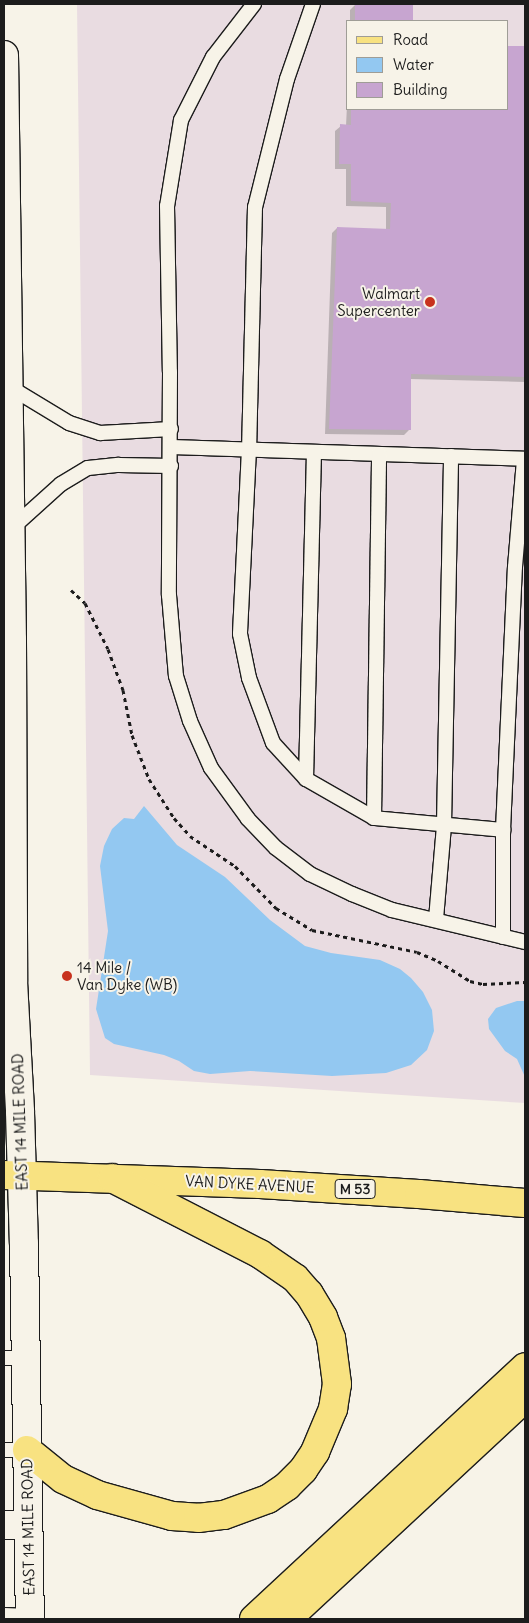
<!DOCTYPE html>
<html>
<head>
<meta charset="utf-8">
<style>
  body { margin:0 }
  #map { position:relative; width:529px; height:1623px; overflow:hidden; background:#f7f3e8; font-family:Delius,sans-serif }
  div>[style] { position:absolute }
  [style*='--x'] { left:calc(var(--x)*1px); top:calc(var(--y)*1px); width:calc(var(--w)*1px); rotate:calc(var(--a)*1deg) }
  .built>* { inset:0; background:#e9dce1 }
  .water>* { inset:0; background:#93c8f1 }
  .shadow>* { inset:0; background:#0003 }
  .building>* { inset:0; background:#c7a5d0; transform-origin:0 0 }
  .path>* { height:3px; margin-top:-1.5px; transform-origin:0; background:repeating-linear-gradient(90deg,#1c1c1c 0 4px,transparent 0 8px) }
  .roads { filter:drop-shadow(1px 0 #1c1c1c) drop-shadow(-1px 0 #1c1c1c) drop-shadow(0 1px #1c1c1c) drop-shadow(0 -1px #1c1c1c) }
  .service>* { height:14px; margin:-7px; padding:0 7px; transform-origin:7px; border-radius:7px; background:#f7f3e8 }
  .minor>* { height:28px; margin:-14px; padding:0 14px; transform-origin:14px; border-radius:14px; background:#f7f3e8 }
  .secondary>* { height:28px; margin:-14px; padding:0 14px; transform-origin:14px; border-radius:14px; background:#f7f3e8 }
  .primary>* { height:28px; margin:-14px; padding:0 14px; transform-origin:14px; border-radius:14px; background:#f8e281 }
  .dots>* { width:14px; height:14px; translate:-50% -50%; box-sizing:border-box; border:2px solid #f7f3e8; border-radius:50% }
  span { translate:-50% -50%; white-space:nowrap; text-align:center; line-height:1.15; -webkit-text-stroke:4px #f7f3e8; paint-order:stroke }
  .shield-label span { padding:1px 4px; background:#f7f3e8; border:1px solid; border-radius:4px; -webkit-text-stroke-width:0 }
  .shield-label { font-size:14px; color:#1c1c1c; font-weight:700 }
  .poi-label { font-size:15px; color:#1c1c1c }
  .right { translate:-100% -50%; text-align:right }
  .left { translate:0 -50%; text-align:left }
  .street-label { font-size:15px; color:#1c1c1c }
  .frame { position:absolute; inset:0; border:5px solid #1c1c1c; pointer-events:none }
  .legend { position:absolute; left:346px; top:20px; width:162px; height:90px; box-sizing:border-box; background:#f7f3e8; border:1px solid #9f9d96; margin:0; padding:6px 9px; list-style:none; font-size:15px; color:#1c1c1c }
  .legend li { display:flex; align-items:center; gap:10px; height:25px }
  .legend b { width:25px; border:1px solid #9f9d96 }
</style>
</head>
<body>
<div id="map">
  <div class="built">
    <div style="clip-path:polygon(evenodd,77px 4px,525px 4px,525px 1103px,90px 1075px,77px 4px,348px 21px,508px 21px,508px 109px,348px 109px,348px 21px)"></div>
  </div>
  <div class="water">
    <div style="clip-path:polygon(144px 806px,177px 845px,225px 877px,270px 920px,305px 946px,331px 953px,380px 960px,400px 969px,411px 978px,423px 992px,432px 1010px,434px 1031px,427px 1050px,411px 1065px,386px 1073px,332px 1076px,250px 1071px,210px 1074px,194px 1071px,179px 1061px,164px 1055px,114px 1044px,105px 1038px,96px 1009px,108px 931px,100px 866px,104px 846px,112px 829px,124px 818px,134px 819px)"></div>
    <div style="clip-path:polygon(517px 1001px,525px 1001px,525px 1077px,517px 1059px,505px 1051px,489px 1029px,488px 1019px,496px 1008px)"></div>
  </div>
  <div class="shadow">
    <div style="clip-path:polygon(355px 5px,412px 5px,412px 21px,350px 21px,350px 10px)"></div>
    <div style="clip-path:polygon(508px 47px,525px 47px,525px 382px,410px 379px,409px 430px,404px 435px,325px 434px,332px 233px,337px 228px,386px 230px,386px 207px,346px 206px,346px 169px,335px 169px,335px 131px,341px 126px,346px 126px,348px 84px,348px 109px,508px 109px)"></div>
  </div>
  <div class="building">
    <div style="left:355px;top:4px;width:58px;height:17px"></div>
    <div style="clip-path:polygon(508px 46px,525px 46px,525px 377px,411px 374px,411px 430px,329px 429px,337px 227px,390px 229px,391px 203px,351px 201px,351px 164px,339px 164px,340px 124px,351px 125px,351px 109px,508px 109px)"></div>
  </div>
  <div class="path">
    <div style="--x:71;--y:590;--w:19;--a:43"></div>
    <div style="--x:85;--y:603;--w:51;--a:63.4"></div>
    <div style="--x:108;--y:649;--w:44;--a:69.9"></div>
    <div style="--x:123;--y:690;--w:46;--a:78.7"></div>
    <div style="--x:132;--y:735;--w:47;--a:68.9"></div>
    <div style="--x:149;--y:779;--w:46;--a:57.3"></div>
    <div style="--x:174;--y:818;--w:24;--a:48"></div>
    <div style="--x:190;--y:836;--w:54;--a:33.7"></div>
    <div style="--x:235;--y:866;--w:59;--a:45.7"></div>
    <div style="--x:276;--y:908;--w:42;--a:31.4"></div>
    <div style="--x:312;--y:930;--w:107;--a:11.8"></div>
    <div style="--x:417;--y:952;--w:23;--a:23"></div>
    <div style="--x:438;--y:961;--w:38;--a:32"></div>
    <div style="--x:470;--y:981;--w:13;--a:13"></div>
    <div style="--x:483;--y:984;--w:42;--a:-2.7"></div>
  </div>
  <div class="roads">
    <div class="service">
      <div style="--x:254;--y:4;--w:67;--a:127.7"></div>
      <div style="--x:213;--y:57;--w:71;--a:116.9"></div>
      <div style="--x:181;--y:120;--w:87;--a:99.2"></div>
      <div style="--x:167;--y:206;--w:166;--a:89"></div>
      <div style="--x:170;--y:372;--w:223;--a:90.3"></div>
      <div style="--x:169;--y:595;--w:81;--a:85.1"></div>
      <div style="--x:176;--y:676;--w:47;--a:72.7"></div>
      <div style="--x:190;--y:721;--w:51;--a:65.9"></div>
      <div style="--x:211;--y:768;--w:63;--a:54"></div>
      <div style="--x:248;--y:819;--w:40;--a:46"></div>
      <div style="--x:276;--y:848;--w:43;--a:37.4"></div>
      <div style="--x:310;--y:874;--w:47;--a:25.5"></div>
      <div style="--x:352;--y:894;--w:43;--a:21.8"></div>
      <div style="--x:392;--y:910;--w:137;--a:13.5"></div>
      <div style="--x:313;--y:4;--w:79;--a:109.1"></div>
      <div style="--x:287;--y:79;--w:132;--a:104"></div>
      <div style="--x:255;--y:207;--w:242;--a:91.4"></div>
      <div style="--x:249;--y:449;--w:185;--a:92.8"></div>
      <div style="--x:240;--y:634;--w:45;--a:78.4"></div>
      <div style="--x:249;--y:678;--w:69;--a:69.7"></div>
      <div style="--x:273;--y:743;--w:49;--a:47.5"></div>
      <div style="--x:306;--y:779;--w:78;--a:29.8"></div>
      <div style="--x:374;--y:818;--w:130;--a:5.3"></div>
      <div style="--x:8;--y:386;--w:71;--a:31.2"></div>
      <div style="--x:69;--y:423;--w:33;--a:18"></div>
      <div style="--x:100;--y:433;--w:71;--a:-3.2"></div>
      <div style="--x:171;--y:447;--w:354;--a:1.9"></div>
      <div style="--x:11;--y:529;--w:67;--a:-42"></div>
      <div style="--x:61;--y:484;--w:31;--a:-31"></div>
      <div style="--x:88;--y:468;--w:31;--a:-6"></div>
      <div style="--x:119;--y:465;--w:52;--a:1.1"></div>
      <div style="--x:306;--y:779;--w:327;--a:-88.6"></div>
      <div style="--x:374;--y:818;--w:364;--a:-89.2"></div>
      <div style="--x:436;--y:919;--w:94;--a:-85.1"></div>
      <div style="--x:444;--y:825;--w:369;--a:-88.9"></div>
      <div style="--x:503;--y:937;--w:107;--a:-90"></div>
      <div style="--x:503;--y:830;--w:263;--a:-87.4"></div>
      <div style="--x:515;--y:567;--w:108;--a:-85.2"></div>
      <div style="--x:4;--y:1358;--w:21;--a:0"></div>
      <div style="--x:4;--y:1450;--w:23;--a:0"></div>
      <div style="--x:4;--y:1615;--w:25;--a:2"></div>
    </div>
    <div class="minor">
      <div style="--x:4;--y:1525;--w:24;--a:0"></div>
    </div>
    <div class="secondary">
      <div style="--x:4;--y:55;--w:585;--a:89.22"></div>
      <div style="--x:12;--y:640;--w:341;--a:89.8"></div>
      <div style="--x:13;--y:981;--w:131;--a:86.9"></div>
      <div style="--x:20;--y:1112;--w:132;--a:88.3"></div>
      <div style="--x:24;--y:1244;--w:375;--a:89.1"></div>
    </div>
    <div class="primary">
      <div style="--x:4;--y:1175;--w:256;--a:2"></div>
      <div style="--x:260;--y:1184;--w:159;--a:3.6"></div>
      <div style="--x:419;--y:1194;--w:106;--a:4.9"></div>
      <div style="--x:27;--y:1450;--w:46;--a:38.9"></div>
      <div style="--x:63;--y:1479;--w:38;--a:25"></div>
      <div style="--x:97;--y:1495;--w:78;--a:15.6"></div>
      <div style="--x:172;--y:1516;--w:26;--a:4"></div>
      <div style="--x:198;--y:1518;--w:26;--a:-7"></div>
      <div style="--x:224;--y:1515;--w:47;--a:-20"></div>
      <div style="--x:268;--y:1499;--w:23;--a:-34"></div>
      <div style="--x:287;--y:1486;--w:23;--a:-45"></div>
      <div style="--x:303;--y:1470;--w:22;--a:-56"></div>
      <div style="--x:315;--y:1452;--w:47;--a:-67.3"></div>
      <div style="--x:333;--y:1409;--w:25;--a:-81"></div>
      <div style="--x:337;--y:1384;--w:46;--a:-97.4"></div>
      <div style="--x:331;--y:1338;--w:22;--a:-111"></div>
      <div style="--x:323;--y:1317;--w:27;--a:-121"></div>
      <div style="--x:309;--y:1294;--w:21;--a:-131"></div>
      <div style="--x:295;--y:1278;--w:42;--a:-145.6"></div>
      <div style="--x:260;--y:1254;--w:166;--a:-152.8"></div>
      <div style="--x:254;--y:1619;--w:370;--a:-42.9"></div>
      <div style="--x:287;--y:1619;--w:325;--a:-42.9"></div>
    </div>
  </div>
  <div class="dots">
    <div style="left:430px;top:302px;background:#c8321e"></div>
    <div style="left:67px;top:976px;background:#c8321e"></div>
  </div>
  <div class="shield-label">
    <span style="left:355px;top:1189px">M 53</span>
  </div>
  <div class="poi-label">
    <span class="right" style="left:420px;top:302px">Walmart<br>Supercenter</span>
    <span class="left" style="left:77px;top:976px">14 Mile /<br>Van Dyke (WB)</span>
  </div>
  <div class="street-label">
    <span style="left:20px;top:1122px;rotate:-92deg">EAST 14 MILE ROAD</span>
    <span style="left:250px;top:1184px;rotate:3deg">VAN DYKE AVENUE</span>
    <span style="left:28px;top:1527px;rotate:-91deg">EAST 14 MILE ROAD</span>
  </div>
  <div class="frame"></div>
  <ul class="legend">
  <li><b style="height:6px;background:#f8e281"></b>Road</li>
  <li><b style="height:14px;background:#93c8f1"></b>Water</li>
  <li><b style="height:14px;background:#c7a5d0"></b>Building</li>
  </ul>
</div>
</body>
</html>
